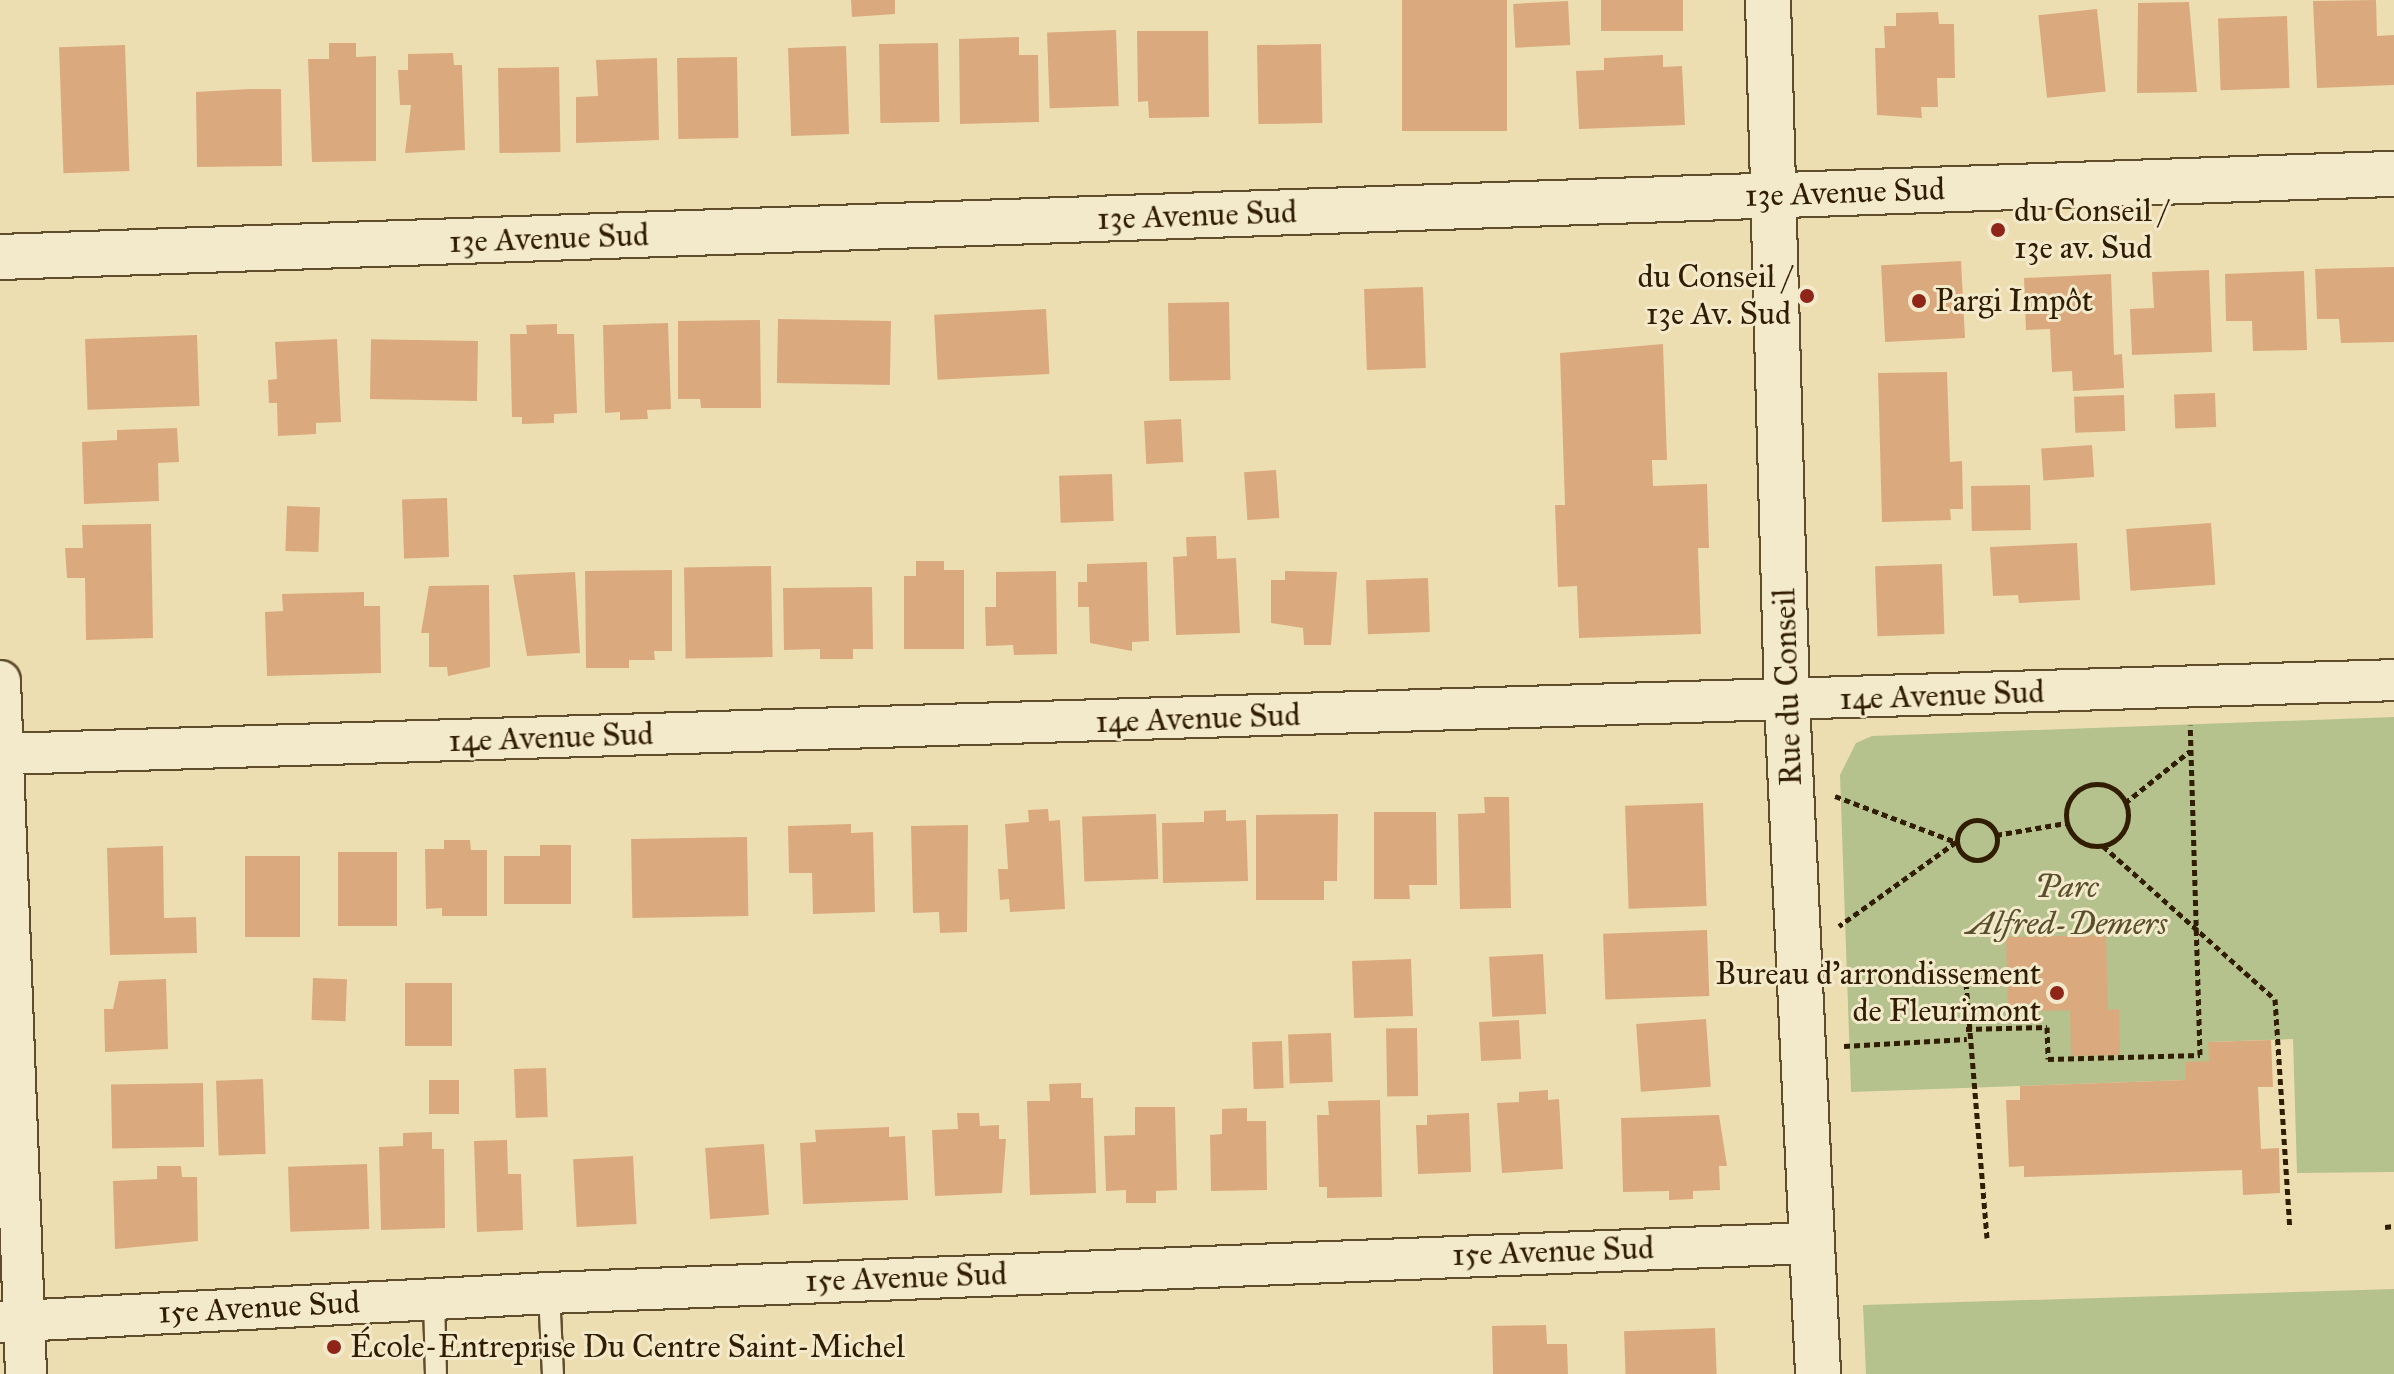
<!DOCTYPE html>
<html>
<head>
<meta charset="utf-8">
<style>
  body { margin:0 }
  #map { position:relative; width:2394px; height:1374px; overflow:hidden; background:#eddeb1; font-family:"IM FELL Great Primer",serif }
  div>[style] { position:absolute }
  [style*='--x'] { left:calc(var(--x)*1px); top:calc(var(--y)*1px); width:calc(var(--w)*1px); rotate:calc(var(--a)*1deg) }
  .green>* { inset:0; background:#b5c28e }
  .building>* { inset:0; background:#daaa7e; transform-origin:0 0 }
  .path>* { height:5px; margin-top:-2.5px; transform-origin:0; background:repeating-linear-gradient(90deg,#311d00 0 6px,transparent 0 10px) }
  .path>.ring { margin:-2.5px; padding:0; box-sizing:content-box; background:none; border:5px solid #311d00; border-radius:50% }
  .roads { filter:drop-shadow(2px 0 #604d2c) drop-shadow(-2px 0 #604d2c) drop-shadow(0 2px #604d2c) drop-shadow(0 -2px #604d2c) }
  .service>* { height:20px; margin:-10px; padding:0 10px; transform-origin:10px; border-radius:10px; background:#f3eacc }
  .minor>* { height:40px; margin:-20px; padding:0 20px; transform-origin:20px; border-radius:20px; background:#f3eacc }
  .tertiary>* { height:44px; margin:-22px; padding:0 22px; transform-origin:22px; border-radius:22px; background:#f3eacc }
  .secondary>* { height:44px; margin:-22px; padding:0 22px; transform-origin:22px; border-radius:22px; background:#f3eacc }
  .dots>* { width:22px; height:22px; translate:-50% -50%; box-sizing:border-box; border:4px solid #f3eacc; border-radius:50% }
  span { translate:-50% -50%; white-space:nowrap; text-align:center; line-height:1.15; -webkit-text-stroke:6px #f3eacc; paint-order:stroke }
  .street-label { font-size:32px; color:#311d00 }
  .poi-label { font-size:32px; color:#311d00 }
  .left { translate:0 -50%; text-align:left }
  .right { translate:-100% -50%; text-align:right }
  .park-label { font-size:32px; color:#594f2b; font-style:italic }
</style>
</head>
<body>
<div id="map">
  <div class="green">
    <div style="clip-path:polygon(2394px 717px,2394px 1172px,2297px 1173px,2293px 1039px,2209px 1042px,2209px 1061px,2186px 1080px,1851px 1092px,1840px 775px,1856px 743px,1872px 736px)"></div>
    <div style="clip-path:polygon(2394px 1289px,2394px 1374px,1866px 1374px,1863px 1305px)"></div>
  </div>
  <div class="building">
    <div style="clip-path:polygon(851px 0,895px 0,895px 14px,852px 17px)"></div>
    <div style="left:1402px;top:0;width:105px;height:131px"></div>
    <div style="left:1601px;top:0;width:82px;height:31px"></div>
    <div style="clip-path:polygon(2376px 0,2377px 36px,2394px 35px,2394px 85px,2317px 88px,2313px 1px)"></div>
    <div style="left:1568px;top:1px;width:44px;height:55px;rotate:87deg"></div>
    <div style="clip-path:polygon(2189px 2px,2197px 92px,2137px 93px,2138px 3px)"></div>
    <div style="left:2097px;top:9px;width:83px;height:59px;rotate:84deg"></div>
    <div style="clip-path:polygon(1938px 12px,1939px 24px,1954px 24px,1955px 78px,1937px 78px,1938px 107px,1921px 107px,1922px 118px,1877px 115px,1875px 48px,1885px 48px,1884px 26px,1896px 26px,1896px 13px)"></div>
    <div style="left:2287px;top:16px;width:72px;height:69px;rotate:88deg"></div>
    <div style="left:1116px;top:30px;width:76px;height:69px;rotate:88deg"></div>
    <div style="clip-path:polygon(1137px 31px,1208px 31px,1209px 117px,1149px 118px,1148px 101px,1138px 102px)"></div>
    <div style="clip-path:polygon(1019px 37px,1019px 55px,1038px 55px,1039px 122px,960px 124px,959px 39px)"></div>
    <div style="clip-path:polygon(329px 43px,356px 43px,356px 57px,376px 56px,376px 161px,312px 162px,308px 59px,329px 59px)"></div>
    <div style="left:938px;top:43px;width:79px;height:59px;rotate:89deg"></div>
    <div style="left:1321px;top:44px;width:79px;height:64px;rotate:89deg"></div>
    <div style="left:125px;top:45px;width:126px;height:66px;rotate:88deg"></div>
    <div style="left:846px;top:46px;width:88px;height:58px;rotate:88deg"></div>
    <div style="clip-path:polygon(453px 53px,454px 65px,462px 65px,465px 150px,405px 153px,411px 105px,400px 105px,398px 70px,408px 70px,408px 54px)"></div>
    <div style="clip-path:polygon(1663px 55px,1663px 67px,1682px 66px,1685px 125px,1579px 129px,1576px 71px,1604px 70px,1604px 58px)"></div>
    <div style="left:737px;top:57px;width:81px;height:60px;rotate:89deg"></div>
    <div style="clip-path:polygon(657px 58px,659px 140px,576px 143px,576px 97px,598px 96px,596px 60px)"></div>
    <div style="left:559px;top:67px;width:85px;height:61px;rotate:89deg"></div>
    <div style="clip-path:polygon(250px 89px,281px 89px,282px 166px,197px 167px,196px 92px)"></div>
    <div style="left:1961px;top:261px;width:77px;height:80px;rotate:87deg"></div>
    <div style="clip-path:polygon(2394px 267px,2394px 342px,2341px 343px,2339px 319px,2317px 319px,2315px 269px)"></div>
    <div style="clip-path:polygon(2209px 270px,2212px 352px,2132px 355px,2130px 309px,2154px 308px,2152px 272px)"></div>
    <div style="clip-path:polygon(2304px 271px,2307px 350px,2253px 351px,2252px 321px,2226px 321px,2225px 274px)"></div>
    <div style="clip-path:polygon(2111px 274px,2114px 355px,2122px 354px,2124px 388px,2073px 391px,2072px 371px,2052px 372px,2050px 329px,2026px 330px,2024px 278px)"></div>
    <div style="left:1423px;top:287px;width:81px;height:59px;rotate:88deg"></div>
    <div style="left:1229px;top:302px;width:78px;height:61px;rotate:89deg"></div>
    <div style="left:1046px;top:309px;width:65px;height:112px;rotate:87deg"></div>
    <div style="left:778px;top:319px;width:113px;height:64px;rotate:1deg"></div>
    <div style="clip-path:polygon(760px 320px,761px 408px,701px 408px,700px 399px,678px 399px,678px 321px)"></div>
    <div style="clip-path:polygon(668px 323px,671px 409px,647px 410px,648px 419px,620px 420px,620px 412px,605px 413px,603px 325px)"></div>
    <div style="clip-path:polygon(557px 324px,557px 334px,574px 334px,577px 413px,554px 414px,554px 423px,522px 424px,522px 417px,512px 417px,510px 334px,527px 334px,526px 325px)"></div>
    <div style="left:197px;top:335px;width:71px;height:112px;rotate:88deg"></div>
    <div style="clip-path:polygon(337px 339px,341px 422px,316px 423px,316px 434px,278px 436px,277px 403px,269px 403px,268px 380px,277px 379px,275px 342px)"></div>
    <div style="left:478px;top:341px;width:60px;height:107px;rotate:91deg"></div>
    <div style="clip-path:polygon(1663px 344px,1667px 460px,1652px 460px,1653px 486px,1707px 484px,1709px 548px,1698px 548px,1701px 634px,1579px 638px,1577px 586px,1558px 587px,1555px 505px,1565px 505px,1560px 353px)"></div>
    <div style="clip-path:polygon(1947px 372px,1950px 462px,1962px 461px,1963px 509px,1950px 509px,1951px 520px,1882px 522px,1878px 373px)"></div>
    <div style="left:2215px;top:393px;width:34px;height:41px;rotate:88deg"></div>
    <div style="left:2124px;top:395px;width:36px;height:50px;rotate:88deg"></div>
    <div style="left:1181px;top:419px;width:43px;height:37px;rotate:87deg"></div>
    <div style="clip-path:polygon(177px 428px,179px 462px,158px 463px,159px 501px,84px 504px,82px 442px,117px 440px,117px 430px)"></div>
    <div style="left:2092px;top:445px;width:32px;height:51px;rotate:86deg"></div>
    <div style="left:1276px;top:470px;width:48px;height:32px;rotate:86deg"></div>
    <div style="left:1112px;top:474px;width:47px;height:53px;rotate:88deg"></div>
    <div style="left:2030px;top:485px;width:45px;height:59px;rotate:89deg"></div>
    <div style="left:447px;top:498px;width:59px;height:45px;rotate:88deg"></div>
    <div style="left:287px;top:506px;width:33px;height:45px;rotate:2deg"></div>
    <div style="left:2211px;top:523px;width:62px;height:85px;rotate:86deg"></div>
    <div style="clip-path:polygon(151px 524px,153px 638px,86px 640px,85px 578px,67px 578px,65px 548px,83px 548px,82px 525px)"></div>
    <div style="clip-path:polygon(1216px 536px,1217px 559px,1236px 558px,1240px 633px,1176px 635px,1173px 557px,1187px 556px,1186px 537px)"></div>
    <div style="clip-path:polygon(2077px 543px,2080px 600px,2019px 603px,2018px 595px,1993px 596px,1990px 547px)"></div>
    <div style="clip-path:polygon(916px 561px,944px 561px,944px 570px,964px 570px,964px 649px,904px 649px,904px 576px,916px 576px)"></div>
    <div style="clip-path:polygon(1147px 562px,1149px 641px,1132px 642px,1132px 651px,1090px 643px,1089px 607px,1078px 607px,1078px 582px,1087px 582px,1087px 564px)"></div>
    <div style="left:1942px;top:564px;width:70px;height:67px;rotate:88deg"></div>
    <div style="left:771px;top:566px;width:91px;height:87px;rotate:89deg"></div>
    <div style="clip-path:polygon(672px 570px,672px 651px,654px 651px,655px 660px,629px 660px,629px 668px,586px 668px,585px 571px)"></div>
    <div style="clip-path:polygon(1056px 571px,1057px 654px,1014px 655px,1013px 645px,986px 646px,985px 607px,996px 607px,996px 572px)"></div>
    <div style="clip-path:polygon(1285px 571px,1337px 572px,1331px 645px,1304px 645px,1303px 628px,1271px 623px,1271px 580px,1285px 580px)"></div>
    <div style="clip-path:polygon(575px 572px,580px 653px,527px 656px,513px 575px)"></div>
    <div style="left:1428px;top:578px;width:54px;height:62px;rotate:88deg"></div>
    <div style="clip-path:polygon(489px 585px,490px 667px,448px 676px,447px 667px,429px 667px,429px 633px,421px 633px,429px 586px)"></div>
    <div style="clip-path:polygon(872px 587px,873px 649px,853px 649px,853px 659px,820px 659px,820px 649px,784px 650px,783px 588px)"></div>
    <div style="clip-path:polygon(364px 592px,364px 606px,380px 606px,381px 673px,267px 676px,265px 612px,283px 611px,282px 594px)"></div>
    <div style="clip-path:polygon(1484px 797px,1509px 797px,1511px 908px,1460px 909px,1458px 814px,1485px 813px)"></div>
    <div style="left:1703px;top:803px;width:103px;height:78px;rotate:88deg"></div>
    <div style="clip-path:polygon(1048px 809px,1049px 821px,1060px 820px,1065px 909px,1010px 912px,1009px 899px,1000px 900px,998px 869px,1008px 869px,1005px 824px,1029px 822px,1028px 810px)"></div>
    <div style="clip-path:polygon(1226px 810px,1226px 821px,1246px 820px,1248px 881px,1163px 883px,1162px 823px,1204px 822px,1204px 811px)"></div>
    <div style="clip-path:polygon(1374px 812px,1436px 812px,1437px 885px,1409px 885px,1410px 899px,1374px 899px)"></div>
    <div style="left:1156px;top:814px;width:65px;height:74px;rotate:88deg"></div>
    <div style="clip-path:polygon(1338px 814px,1337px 881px,1324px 881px,1324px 900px,1256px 900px,1256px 815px)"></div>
    <div style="clip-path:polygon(851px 824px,851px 833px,873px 832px,875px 912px,813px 914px,812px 873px,789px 873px,788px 826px)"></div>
    <div style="clip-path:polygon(968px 825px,967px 932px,940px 933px,939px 912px,913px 913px,911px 826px)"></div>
    <div style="left:747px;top:837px;width:79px;height:116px;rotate:89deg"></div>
    <div style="clip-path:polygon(444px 840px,470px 840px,471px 850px,487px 850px,487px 916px,442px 916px,442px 908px,426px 909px,425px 849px,444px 849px)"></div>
    <div style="clip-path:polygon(540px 845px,571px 845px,571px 904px,504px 904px,504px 856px,540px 856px)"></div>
    <div style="clip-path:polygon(163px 846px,164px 918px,196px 917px,197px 953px,110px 955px,107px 848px)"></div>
    <div style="left:338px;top:852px;width:59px;height:74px"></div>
    <div style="left:245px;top:856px;width:55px;height:81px"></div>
    <div style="left:1707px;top:930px;width:66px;height:104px;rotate:88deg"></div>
    <div style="clip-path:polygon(2106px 935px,2108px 1010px,2119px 1009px,2120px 1055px,2071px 1056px,2070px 1010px,2008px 1012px,2006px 937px)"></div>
    <div style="left:1543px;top:954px;width:60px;height:54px;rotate:87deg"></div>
    <div style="left:1411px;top:959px;width:57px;height:59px;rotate:88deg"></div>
    <div style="left:313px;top:978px;width:34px;height:42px;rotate:2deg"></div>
    <div style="clip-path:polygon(166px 979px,168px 1049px,105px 1052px,104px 1009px,113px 1009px,119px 981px)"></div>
    <div style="left:405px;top:983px;width:47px;height:63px"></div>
    <div style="left:1706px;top:1019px;width:68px;height:70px;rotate:86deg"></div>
    <div style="left:1519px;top:1020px;width:39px;height:40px;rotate:87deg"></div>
    <div style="left:1417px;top:1028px;width:68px;height:31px;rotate:89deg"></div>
    <div style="left:1331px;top:1033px;width:49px;height:43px;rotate:88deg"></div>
    <div style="clip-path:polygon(2271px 1040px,2273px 1087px,2258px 1087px,2261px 1149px,2279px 1148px,2280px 1193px,2243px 1195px,2242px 1170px,2024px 1177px,2024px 1166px,2009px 1167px,2006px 1100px,2020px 1100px,2020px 1086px,2186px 1080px,2185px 1062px,2209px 1061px,2208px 1042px)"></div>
    <div style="left:1282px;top:1041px;width:47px;height:30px;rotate:88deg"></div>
    <div style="left:546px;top:1068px;width:49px;height:32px;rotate:88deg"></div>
    <div style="left:263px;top:1079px;width:75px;height:47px;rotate:88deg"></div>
    <div style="left:429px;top:1080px;width:30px;height:34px"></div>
    <div style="left:203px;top:1083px;width:64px;height:92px;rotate:89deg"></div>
    <div style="clip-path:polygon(1081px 1083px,1081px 1098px,1093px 1098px,1096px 1193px,1030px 1195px,1027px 1101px,1050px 1101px,1049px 1084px)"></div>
    <div style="clip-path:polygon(1548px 1090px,1548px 1100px,1559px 1099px,1563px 1169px,1502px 1173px,1497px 1103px,1519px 1102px,1519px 1092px)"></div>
    <div style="clip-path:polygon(1380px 1100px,1382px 1197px,1327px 1198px,1327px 1187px,1319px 1187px,1317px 1115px,1329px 1115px,1328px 1101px)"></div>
    <div style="clip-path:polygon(1135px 1107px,1175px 1107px,1177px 1190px,1156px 1191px,1156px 1203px,1126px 1203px,1126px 1190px,1106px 1191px,1104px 1136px,1135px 1135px)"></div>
    <div style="clip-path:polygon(1247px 1108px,1247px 1121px,1266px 1121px,1267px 1190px,1211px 1191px,1210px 1135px,1222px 1134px,1222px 1109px)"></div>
    <div style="clip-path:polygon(957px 1113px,979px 1113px,980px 1126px,999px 1125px,999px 1139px,1006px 1139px,1002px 1193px,935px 1196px,932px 1130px,958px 1129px)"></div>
    <div style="clip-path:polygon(1469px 1113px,1471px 1172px,1418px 1174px,1416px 1125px,1427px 1125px,1427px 1115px)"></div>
    <div style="clip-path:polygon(1719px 1115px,1727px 1166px,1719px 1166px,1720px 1190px,1693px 1191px,1693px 1199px,1669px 1200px,1669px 1191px,1623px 1192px,1621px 1118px)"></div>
    <div style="clip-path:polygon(889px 1127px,889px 1137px,905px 1136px,908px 1200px,803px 1204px,800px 1143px,816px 1142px,815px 1130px)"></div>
    <div style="clip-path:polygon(432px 1132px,432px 1149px,444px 1149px,445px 1228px,381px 1230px,379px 1147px,403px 1146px,403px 1133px)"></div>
    <div style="clip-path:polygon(507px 1140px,508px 1174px,521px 1174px,523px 1230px,477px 1232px,474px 1141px)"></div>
    <div style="left:764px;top:1144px;width:71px;height:59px;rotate:86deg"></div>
    <div style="left:633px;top:1156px;width:68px;height:60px;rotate:87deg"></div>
    <div style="left:367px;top:1164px;width:65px;height:79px;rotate:88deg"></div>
    <div style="clip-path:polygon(157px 1166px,181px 1166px,182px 1177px,197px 1177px,198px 1241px,115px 1249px,113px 1181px,157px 1179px)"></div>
    <div style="clip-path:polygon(1546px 1325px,1547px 1344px,1567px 1344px,1568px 1374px,1493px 1374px,1492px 1326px)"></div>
    <div style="left:1715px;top:1328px;width:46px;height:91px;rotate:88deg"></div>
  </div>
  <div class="path">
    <div class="ring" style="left:2066px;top:784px;width:57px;height:57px"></div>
    <div style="--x:1835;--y:796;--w:129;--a:20.8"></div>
    <div style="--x:1956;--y:842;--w:144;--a:144.3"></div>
    <div style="--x:2125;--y:803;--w:83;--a:-38.7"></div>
    <div class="ring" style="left:1957px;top:820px;width:35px;height:35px"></div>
    <div style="--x:1996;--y:835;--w:71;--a:-9.7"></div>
    <div style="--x:2103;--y:846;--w:230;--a:41.7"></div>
    <div style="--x:2275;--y:999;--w:230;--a:86.3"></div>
    <div style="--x:1966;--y:1029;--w:81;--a:-1.4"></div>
    <div style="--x:2047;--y:1027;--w:32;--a:88"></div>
    <div style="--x:2048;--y:1059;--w:152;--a:-1.5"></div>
    <div style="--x:2200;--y:1055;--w:330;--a:-91.7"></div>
    <div style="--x:1844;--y:1046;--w:123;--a:-3.3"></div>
    <div style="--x:2385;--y:1227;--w:9;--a:-6"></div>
    <div style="--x:1987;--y:1238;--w:257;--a:-94.7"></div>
    <div style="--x:1966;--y:982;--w:41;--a:-7"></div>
  </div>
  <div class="roads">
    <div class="service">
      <div style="--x:549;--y:1293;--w:81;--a:87.2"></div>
      <div style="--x:434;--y:1299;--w:75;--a:88.5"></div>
    </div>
    <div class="minor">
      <div style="--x:0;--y:681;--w:693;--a:87.85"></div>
      <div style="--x:3;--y:754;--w:2392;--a:-1.77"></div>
      <div style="--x:0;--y:1322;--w:550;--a:-3.02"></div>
      <div style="--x:549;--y:1293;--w:1264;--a:-2.27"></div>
    </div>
    <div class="tertiary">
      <div style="--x:1768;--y:0;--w:701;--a:88.45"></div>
      <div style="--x:1787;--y:701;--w:674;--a:87.36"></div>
    </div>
    <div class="secondary">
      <div style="--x:0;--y:257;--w:2395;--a:-1.99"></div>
    </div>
  </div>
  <div class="dots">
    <div style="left:1998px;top:230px;background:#8f2418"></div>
    <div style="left:1807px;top:296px;background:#8f2418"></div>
    <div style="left:1919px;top:301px;background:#8f2418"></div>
    <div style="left:2057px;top:993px;background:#8f2418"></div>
    <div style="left:334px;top:1347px;background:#8f2418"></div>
  </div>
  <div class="street-label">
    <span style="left:1845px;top:193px;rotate:-2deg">13e Avenue Sud</span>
    <span style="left:1197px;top:216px;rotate:-2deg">13e Avenue Sud</span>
    <span style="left:549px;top:239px;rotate:-2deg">13e Avenue Sud</span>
    <span style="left:1788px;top:687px;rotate:-92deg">Rue du Conseil</span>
    <span style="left:1942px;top:696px;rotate:-2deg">14e Avenue Sud</span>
    <span style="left:1198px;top:719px;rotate:-2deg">14e Avenue Sud</span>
    <span style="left:551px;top:738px;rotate:-2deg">14e Avenue Sud</span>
    <span style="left:1553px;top:1252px;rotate:-2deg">15e Avenue Sud</span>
    <span style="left:906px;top:1278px;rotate:-2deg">15e Avenue Sud</span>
    <span style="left:259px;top:1308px;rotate:-3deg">15e Avenue Sud</span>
  </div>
  <div class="poi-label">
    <span class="left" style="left:2014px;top:230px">du Conseil /<br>13e av. Sud</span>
    <span class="right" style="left:1791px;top:296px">du Conseil /<br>13e Av. Sud</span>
    <span class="left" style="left:1935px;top:301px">Pargi Impôt</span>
    <span class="right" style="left:2041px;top:993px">Bureau d'arrondissement<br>de Fleurimont</span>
    <span class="left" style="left:350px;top:1347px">École-Entreprise Du Centre Saint-Michel</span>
  </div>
  <div class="park-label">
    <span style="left:2067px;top:906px">Parc<br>Alfred-Demers</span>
  </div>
</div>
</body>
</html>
